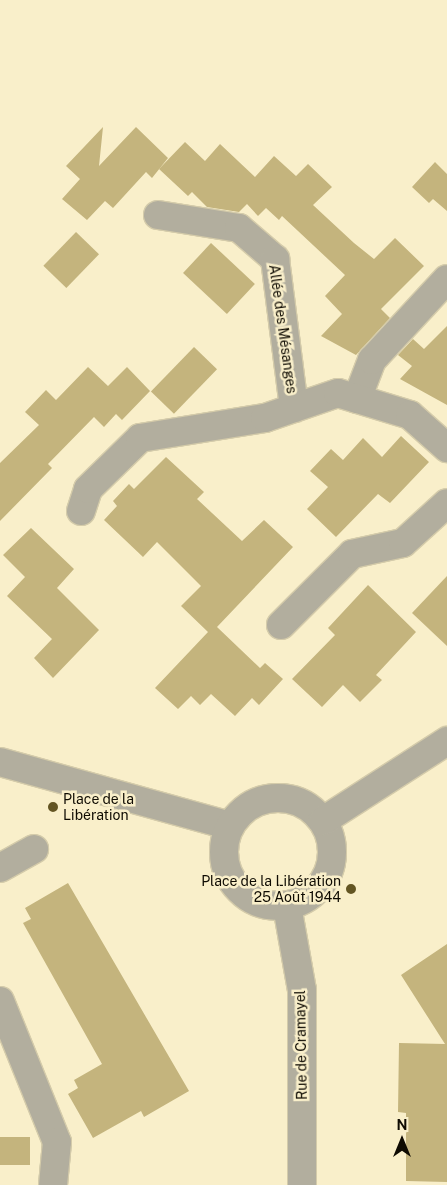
<!DOCTYPE html>
<html>
<head>
<meta charset="utf-8">
<style>
  body { margin:0 }
  #map { position:relative; width:447px; height:1185px; overflow:hidden; background:#f9efca; font-family:"Public Sans",sans-serif }
  div>[style] { position:absolute }
  [style*='--x'] { left:calc(var(--x)*1px); top:calc(var(--y)*1px); width:calc(var(--w)*1px); rotate:calc(var(--a)*1deg) }
  .building>* { inset:0; background:#c4b47d; transform-origin:0 0 }
  .roads { filter:drop-shadow(1px 0 #d4cbaa) drop-shadow(-1px 0 #d4cbaa) drop-shadow(0 1px #d4cbaa) drop-shadow(0 -1px #d4cbaa) }
  .minor>* { height:28px; margin:-14px; padding:0 14px; transform-origin:14px; border-radius:14px; background:#b2ae9e }
  .minor>.ring { margin:-14px; padding:0; box-sizing:content-box; background:none; border:28px solid #b2ae9e; border-radius:50% }
  .dots>* { width:14px; height:14px; translate:-50% -50%; box-sizing:border-box; border:2px solid #f9efca; border-radius:50% }
  span { translate:-50% -50%; white-space:nowrap; text-align:center; line-height:1.15; -webkit-text-stroke:5px #f9efca; paint-order:stroke }
  .street-label { font-size:14px; color:#0f0b02 }
  .poi-label { font-size:14px; color:#0f0b02 }
  .left { translate:0 -50%; text-align:left }
  .right { translate:-100% -50%; text-align:right }
  .north { position:absolute; left:377px; top:1115px; width:50px; height:50px; -webkit-text-stroke:4px #f9efca; paint-order:stroke; rotate:0deg; font-size:14px; font-weight:700; line-height:20px; text-align:center; color:#0f0b02 }
  .north::after { content:''; display:block; margin:auto; width:18px; height:22px; background:#0f0b02; clip-path:polygon(50% 0,100% 100%,50% 72%,0 100%) }
</style>
</head>
<body>
<div id="map">
  <div class="building">
    <div style="clip-path:polygon(103px 127px,99px 166px,136px 127px,168px 158px,152px 178px,146px 172px,113px 208px,105px 201px,87px 220px,62px 199px,80px 179px,66px 166px)"></div>
    <div style="clip-path:polygon(185px 142px,205px 161px,220px 144px,255px 177px,274px 156px,296px 176px,308px 164px,332px 187px,313px 205px,354px 243px,374px 259px,395px 238px,424px 266px,381px 309px,390px 318px,356px 355px,321px 336px,342px 314px,325px 296px,345px 275px,282px 216px,279px 220px,266px 208px,258px 216px,247px 204px,239px 212px,207px 207px,192px 192px,188px 196px,159px 169px)"></div>
    <div style="clip-path:polygon(435px 162px,447px 174px,447px 211px,433px 199px,429px 203px,412px 187px)"></div>
    <div style="left:76px;top:232px;width:32px;height:47px;rotate:44deg"></div>
    <div style="left:211px;top:243px;width:60px;height:41px;rotate:43deg"></div>
    <div style="clip-path:polygon(447px 326px,447px 405px,400px 379px,412px 366px,398px 355px,413px 339px,424px 349px)"></div>
    <div style="left:194px;top:347px;width:32px;height:62px;rotate:44deg"></div>
    <div style="clip-path:polygon(88px 367px,108px 386px,127px 367px,150px 391px,122px 420px,116px 414px,104px 427px,94px 417px,48px 464px,52px 468px,0 521px,0 463px,39px 425px,25px 412px,46px 390px,56px 400px)"></div>
    <div style="clip-path:polygon(401px 436px,429px 462px,390px 503px,378px 494px,336px 537px,307px 509px,328px 487px,310px 471px,331px 449px,343px 460px,363px 438px,382px 457px)"></div>
    <div style="clip-path:polygon(166px 457px,204px 492px,197px 499px,242px 541px,264px 520px,293px 547px,217px 627px,260px 668px,265px 663px,283px 679px,259px 705px,252px 698px,235px 716px,211px 694px,200px 705px,191px 696px,178px 709px,155px 688px,208px 632px,181px 606px,201px 586px,157px 542px,143px 557px,104px 520px,117px 506px,113px 501px,129px 484px,134px 489px)"></div>
    <div style="clip-path:polygon(31px 528px,74px 569px,57px 588px,99px 630px,53px 678px,34px 658px,52px 639px,7px 596px,25px 577px,3px 555px)"></div>
    <div style="clip-path:polygon(447px 576px,447px 646px,412px 613px)"></div>
    <div style="clip-path:polygon(368px 585px,416px 632px,376px 675px,382px 680px,360px 702px,343px 685px,322px 707px,292px 679px,335px 635px,328px 628px)"></div>
    <div style="clip-path:polygon(68px 883px,189px 1091px,144px 1117px,141px 1111px,93px 1138px,68px 1094px,78px 1088px,74px 1080px,102px 1064px,23px 923px,31px 919px,25px 908px)"></div>
    <div style="clip-path:polygon(447px 944px,447px 1182px,406px 1181px,406px 1113px,398px 1112px,399px 1043px,445px 1044px,401px 975px)"></div>
    <div style="left:0;top:1137px;width:30px;height:28px"></div>
  </div>
  <div class="roads">
    <div class="minor">
      <div style="--x:158;--y:215;--w:82;--a:9.1"></div>
      <div style="--x:239;--y:228;--w:48;--a:40.7"></div>
      <div style="--x:275;--y:259;--w:150;--a:82.7"></div>
      <div style="--x:357;--y:399;--w:42;--a:-69"></div>
      <div style="--x:372;--y:360;--w:110;--a:-47.2"></div>
      <div style="--x:81;--y:511;--w:23;--a:-72"></div>
      <div style="--x:88;--y:489;--w:73;--a:-44.4"></div>
      <div style="--x:140;--y:438;--w:127;--a:-9.1"></div>
      <div style="--x:265;--y:418;--w:77;--a:-18.9"></div>
      <div style="--x:338;--y:393;--w:75;--a:17"></div>
      <div style="--x:410;--y:415;--w:50;--a:41.7"></div>
      <div style="--x:281;--y:625;--w:100;--a:-45"></div>
      <div style="--x:352;--y:554;--w:52;--a:-12.2"></div>
      <div style="--x:403;--y:543;--w:59;--a:-42.3"></div>
      <div style="--x:0;--y:762;--w:239;--a:15.5"></div>
      <div class="ring" style="left:224px;top:798px;width:80px;height:80px"></div>
      <div style="--x:323;--y:821;--w:148;--a:-32.8"></div>
      <div style="--x:0;--y:868;--w:39;--a:-29"></div>
      <div style="--x:287;--y:906;--w:85;--a:79.9"></div>
      <div style="--x:302;--y:990;--w:195;--a:90"></div>
      <div style="--x:0;--y:1001;--w:152;--a:68"></div>
      <div style="--x:57;--y:1142;--w:43;--a:95.3"></div>
    </div>
  </div>
  <div class="dots">
    <div style="left:53px;top:807px;background:#635522"></div>
    <div style="left:351px;top:889px;background:#635522"></div>
  </div>
  <div class="street-label">
    <span style="left:283px;top:329px;rotate:82deg">Allée des Mésanges</span>
    <span style="left:301px;top:1045px;rotate:-91deg">Rue de Cramayel</span>
  </div>
  <div class="poi-label">
    <span class="left" style="left:63px;top:807px">Place de la<br>Libération</span>
    <span class="right" style="left:341px;top:889px">Place de la Libération<br>25 Août 1944</span>
  </div>
  <div class="north">N</div>
</div>
</body>
</html>
